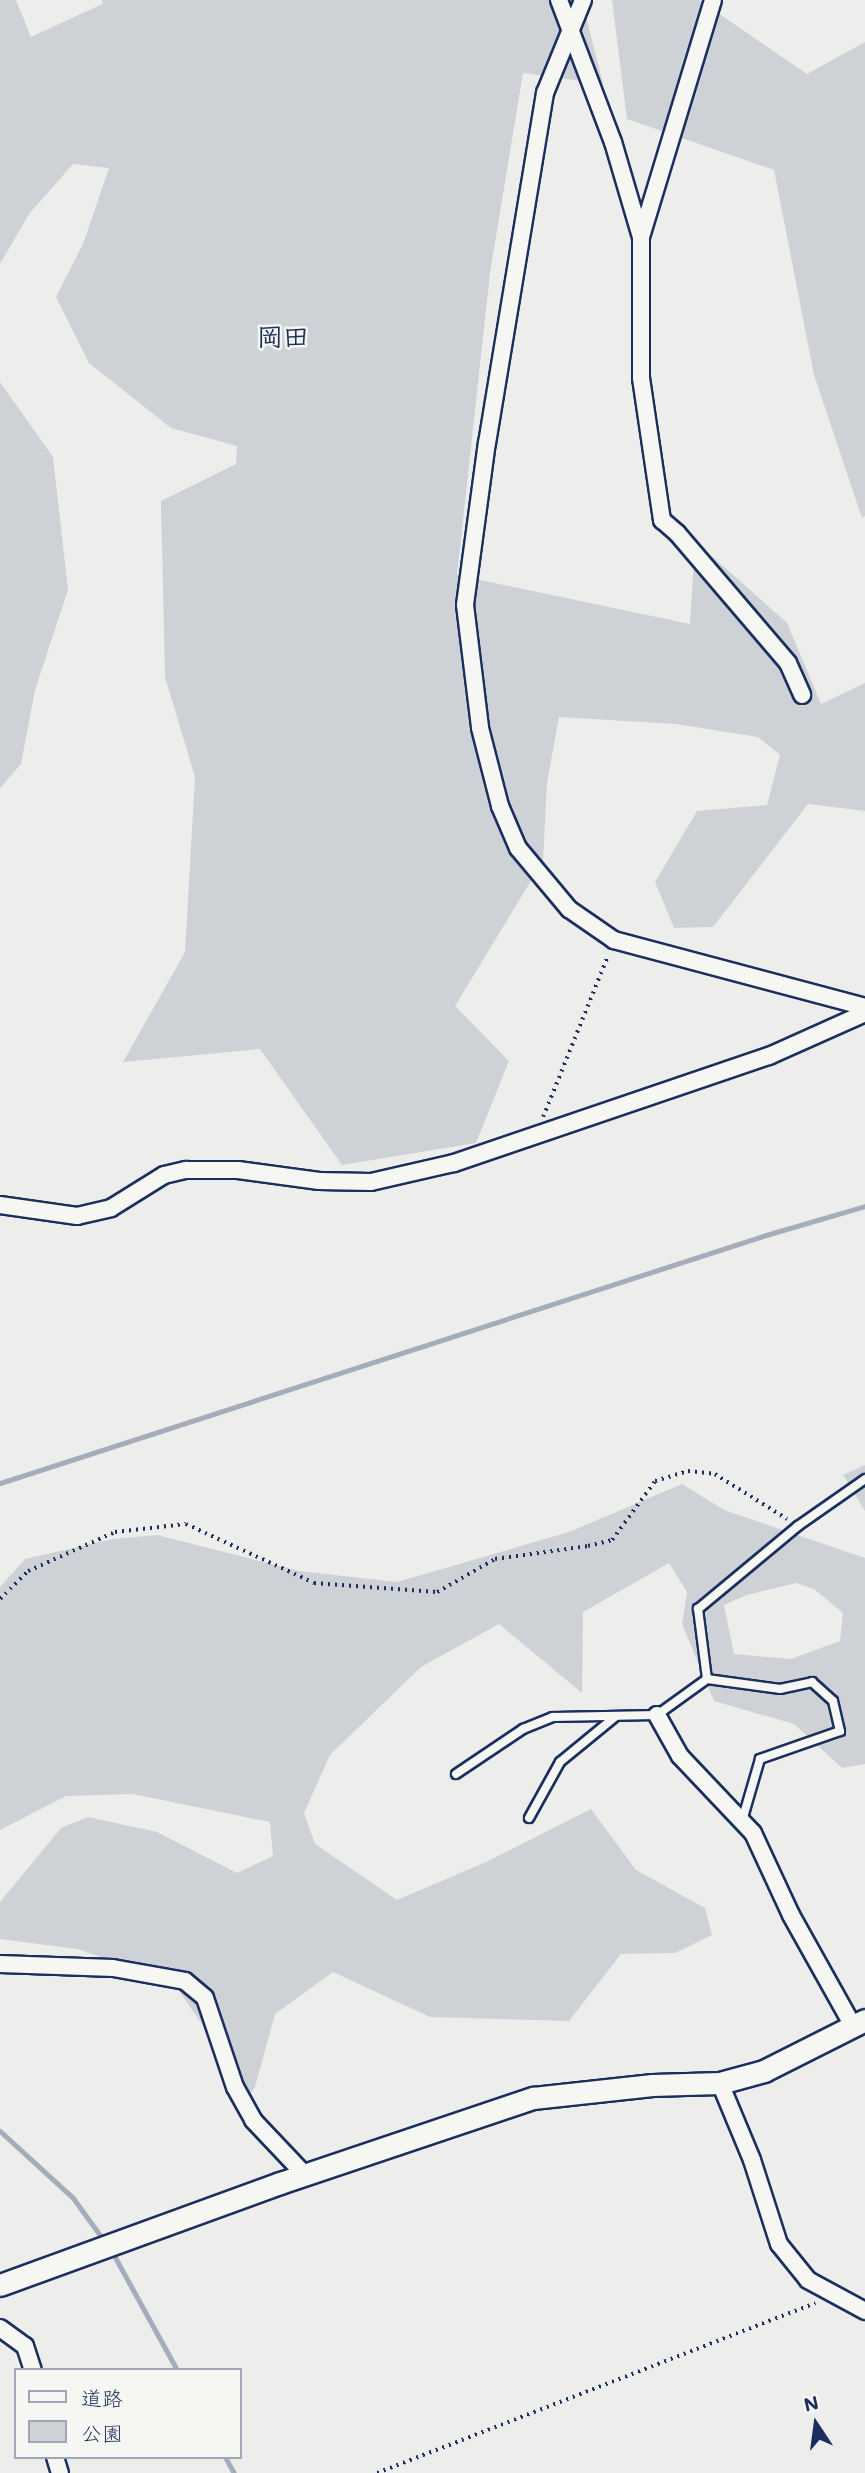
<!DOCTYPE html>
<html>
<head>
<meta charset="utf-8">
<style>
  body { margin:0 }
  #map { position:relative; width:865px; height:2473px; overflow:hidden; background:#edeeec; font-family:Mali,"Klee One",sans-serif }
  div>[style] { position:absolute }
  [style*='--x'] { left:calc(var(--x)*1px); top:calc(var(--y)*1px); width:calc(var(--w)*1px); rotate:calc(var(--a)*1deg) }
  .green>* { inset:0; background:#ced2d7 }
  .stream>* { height:5px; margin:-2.5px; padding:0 2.5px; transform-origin:2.5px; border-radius:2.5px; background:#a5acbc }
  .path>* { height:3.5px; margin-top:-1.75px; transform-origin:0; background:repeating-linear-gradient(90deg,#1b2f5e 0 2px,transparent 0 7px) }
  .roads { filter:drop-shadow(2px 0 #1b2f5e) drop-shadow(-2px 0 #1b2f5e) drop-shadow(0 2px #1b2f5e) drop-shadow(0 -2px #1b2f5e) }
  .lane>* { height:8px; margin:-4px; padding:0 4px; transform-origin:4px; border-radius:4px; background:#f6f6f2 }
  .street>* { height:16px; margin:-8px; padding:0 8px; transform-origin:8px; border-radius:8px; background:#f6f6f2 }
  .secondary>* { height:21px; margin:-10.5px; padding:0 10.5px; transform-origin:10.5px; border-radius:10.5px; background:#f6f6f2 }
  span { translate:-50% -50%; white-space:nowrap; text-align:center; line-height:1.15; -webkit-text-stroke:5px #f6f6f2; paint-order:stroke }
  .quarter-label { font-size:26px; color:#1b2f5e; font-weight:700 }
  .legend { position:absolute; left:14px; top:2368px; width:228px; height:91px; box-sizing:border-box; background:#f6f6f2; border:2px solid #9ea6b7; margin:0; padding:9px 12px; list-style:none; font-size:21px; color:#1b2f5e }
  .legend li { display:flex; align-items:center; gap:14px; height:35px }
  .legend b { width:35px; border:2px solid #9ea6b7 }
  .north { position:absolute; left:781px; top:2389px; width:70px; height:70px; -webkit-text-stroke:5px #f6f6f2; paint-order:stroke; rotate:347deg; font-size:19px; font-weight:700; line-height:28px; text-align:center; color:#1b2f5e }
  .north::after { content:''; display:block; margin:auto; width:24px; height:32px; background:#1b2f5e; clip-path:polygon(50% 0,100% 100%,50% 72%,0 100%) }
</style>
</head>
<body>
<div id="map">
  <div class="green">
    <div style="clip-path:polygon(0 0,16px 0,31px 37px,102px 4px,102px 0,582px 0,603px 84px,523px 73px,490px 273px,457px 575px,690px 624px,695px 541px,787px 623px,821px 704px,865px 683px,865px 811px,808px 804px,713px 927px,674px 928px,655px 882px,697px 811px,767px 805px,780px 755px,758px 737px,676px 724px,559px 717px,547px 783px,543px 861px,455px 1006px,509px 1061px,476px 1143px,342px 1165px,260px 1049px,123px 1062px,185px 952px,195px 777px,165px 677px,161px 501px,236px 464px,237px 446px,171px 428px,89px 363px,56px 297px,83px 244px,109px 168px,73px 164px,29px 214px,0 264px)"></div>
    <div style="clip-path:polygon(612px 0,699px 0,807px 74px,865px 42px,865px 516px,862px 518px,814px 375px,774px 170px,627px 119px)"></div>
    <div style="clip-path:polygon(0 382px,53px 457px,68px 590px,35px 690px,21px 764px,0 788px)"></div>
    <div style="clip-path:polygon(865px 1465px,865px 1511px,843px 1475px)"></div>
    <div style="clip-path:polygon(evenodd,682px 1484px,724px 1510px,865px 1558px,865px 1764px,842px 1768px,794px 1724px,714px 1701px,682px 1624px,687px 1592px,669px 1563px,583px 1612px,582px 1693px,499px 1624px,421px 1667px,330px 1755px,304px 1813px,315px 1844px,397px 1900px,486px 1862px,591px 1809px,636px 1870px,705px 1908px,712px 1935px,675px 1953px,621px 1954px,569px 2021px,430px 2017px,333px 1972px,275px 2014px,255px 2087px,238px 2111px,202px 2024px,172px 1981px,77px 1949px,0 1939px,0 1902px,61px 1828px,88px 1817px,157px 1832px,237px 1873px,273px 1856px,270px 1822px,133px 1794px,66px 1796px,0 1830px,0 1587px,25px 1559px,113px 1539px,157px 1535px,299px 1571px,397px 1582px,569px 1532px,682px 1484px,796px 1583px,814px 1589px,843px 1613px,840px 1641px,791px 1659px,734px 1654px,724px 1605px,747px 1595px,796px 1583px)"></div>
  </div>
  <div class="stream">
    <div style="--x:0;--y:1483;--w:805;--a:-17.94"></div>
    <div style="--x:766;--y:1235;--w:103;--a:-16.3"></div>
    <div style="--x:0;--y:2131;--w:99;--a:42.5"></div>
    <div style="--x:73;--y:2198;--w:54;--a:54"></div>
    <div style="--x:111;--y:2250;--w:137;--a:61.2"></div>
    <div style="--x:225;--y:2457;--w:18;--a:61"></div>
  </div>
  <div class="path">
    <div style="--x:543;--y:1117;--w:175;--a:-68.1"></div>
    <div style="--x:0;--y:1599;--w:40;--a:-45"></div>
    <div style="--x:28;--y:1571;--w:95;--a:-24.1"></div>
    <div style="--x:115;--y:1532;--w:71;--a:-6.4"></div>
    <div style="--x:186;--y:1524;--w:141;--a:24.7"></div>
    <div style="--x:314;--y:1583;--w:123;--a:4.2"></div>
    <div style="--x:437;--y:1592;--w:67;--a:-29.6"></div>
    <div style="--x:495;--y:1559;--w:94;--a:-8"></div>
    <div style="--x:588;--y:1546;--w:25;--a:-14"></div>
    <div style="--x:612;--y:1540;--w:73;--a:-53.9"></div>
    <div style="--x:655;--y:1481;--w:34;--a:-17"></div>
    <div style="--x:688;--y:1471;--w:27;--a:6"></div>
    <div style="--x:715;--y:1474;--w:85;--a:32"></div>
    <div style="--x:377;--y:2473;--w:470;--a:-21.2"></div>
  </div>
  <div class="roads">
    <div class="lane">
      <div style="--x:707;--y:1679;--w:74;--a:7.8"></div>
      <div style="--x:780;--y:1689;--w:33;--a:-12"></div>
      <div style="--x:812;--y:1682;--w:28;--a:42"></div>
      <div style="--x:833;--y:1701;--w:31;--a:77"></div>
      <div style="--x:840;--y:1731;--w:85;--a:160.7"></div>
      <div style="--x:760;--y:1759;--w:65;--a:106.2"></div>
      <div style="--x:456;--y:1774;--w:81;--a:-33.9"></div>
      <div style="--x:523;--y:1729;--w:32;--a:-22"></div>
      <div style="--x:553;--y:1717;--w:104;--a:-1.1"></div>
      <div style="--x:657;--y:1715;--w:62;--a:-35.8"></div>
      <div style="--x:707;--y:1679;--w:71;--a:-97.3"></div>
      <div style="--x:698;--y:1609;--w:130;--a:-39.7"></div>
      <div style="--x:798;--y:1526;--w:82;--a:-35"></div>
      <div style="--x:529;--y:1818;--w:64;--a:-61"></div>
      <div style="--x:560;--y:1762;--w:72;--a:-39.4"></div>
    </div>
    <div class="street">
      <div style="--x:559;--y:0;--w:152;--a:69.2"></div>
      <div style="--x:613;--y:142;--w:99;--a:73.6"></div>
      <div style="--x:583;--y:0;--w:100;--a:112.2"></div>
      <div style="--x:545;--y:93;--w:354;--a:99.4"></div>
      <div style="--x:487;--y:442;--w:164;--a:97.7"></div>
      <div style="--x:465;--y:605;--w:124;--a:83"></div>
      <div style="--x:480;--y:728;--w:81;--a:75.6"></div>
      <div style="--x:500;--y:806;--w:46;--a:66.8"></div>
      <div style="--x:518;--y:848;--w:80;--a:50.1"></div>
      <div style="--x:569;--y:909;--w:55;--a:34.6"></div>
      <div style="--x:614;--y:940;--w:260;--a:14.9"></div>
      <div style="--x:713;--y:0;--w:248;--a:106.9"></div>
      <div style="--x:641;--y:237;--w:141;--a:90"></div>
      <div style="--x:641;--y:378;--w:144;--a:81.6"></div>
      <div style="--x:662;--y:520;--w:20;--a:41"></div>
      <div style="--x:677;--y:533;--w:171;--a:49.5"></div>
      <div style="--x:788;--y:663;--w:35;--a:66"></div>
      <div style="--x:0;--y:1205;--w:78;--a:8.1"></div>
      <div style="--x:77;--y:1216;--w:35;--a:-13"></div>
      <div style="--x:111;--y:1208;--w:62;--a:-31.9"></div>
      <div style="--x:164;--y:1175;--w:23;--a:-13"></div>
      <div style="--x:186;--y:1170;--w:52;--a:0"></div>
      <div style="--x:238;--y:1170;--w:82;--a:7.7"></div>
      <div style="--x:319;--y:1181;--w:52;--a:1.1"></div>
      <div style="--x:371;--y:1182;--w:85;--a:-12.9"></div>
      <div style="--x:454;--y:1163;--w:333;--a:-18.8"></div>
      <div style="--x:769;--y:1056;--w:105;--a:-24.1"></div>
      <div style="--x:657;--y:1715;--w:47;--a:60.7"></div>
      <div style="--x:680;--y:1756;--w:106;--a:46.5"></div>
      <div style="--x:753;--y:1833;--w:90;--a:65.1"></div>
      <div style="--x:791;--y:1915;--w:127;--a:60.8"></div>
      <div style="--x:0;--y:1964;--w:113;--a:2"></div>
      <div style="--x:113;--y:1968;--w:73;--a:10.2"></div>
      <div style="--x:185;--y:1981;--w:26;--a:40"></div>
      <div style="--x:205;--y:1998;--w:94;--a:71.4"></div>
      <div style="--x:235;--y:2087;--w:38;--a:61"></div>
      <div style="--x:253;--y:2120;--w:74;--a:46.6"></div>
      <div style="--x:720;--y:2083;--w:83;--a:67.4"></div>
      <div style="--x:752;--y:2160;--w:88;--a:72.2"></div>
      <div style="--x:779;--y:2244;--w:46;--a:51.1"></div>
      <div style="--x:808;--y:2280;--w:65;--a:28.5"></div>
      <div style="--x:0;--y:2328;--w:31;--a:36"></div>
      <div style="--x:25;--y:2346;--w:25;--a:72"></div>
      <div style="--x:55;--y:2457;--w:17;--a:73"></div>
    </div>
    <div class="secondary">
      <div style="--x:0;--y:2285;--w:298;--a:-20"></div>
      <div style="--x:280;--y:2183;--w:267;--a:-18.6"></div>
      <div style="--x:533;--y:2098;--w:120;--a:-6.2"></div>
      <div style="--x:652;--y:2085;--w:68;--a:-1.7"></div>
      <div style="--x:720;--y:2083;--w:46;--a:-15.3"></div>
      <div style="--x:764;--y:2071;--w:113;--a:-26.8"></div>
    </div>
  </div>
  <div class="quarter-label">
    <span style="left:283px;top:337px">岡田</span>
  </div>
  <ul class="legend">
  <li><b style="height:9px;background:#f6f6f2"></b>道路</li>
  <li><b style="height:19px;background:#ced2d7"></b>公園</li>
  </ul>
  <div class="north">N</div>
</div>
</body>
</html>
